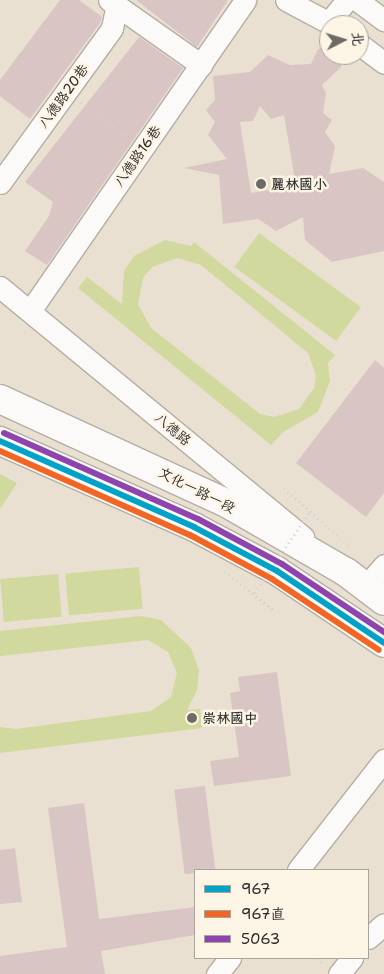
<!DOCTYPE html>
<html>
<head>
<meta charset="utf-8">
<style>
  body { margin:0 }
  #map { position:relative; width:384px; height:974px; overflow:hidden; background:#e9e0d1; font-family:"Shantell Sans","LXGW WenKai TC",sans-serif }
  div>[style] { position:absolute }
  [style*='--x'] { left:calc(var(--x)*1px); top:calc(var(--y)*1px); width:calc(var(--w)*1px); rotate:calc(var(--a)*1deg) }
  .green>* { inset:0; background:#d2d99f; transform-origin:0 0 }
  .building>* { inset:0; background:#dac5c5; transform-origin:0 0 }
  .path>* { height:3px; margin-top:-1.5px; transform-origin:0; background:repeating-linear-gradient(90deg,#d3d1cd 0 1px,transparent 0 5px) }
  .roads { filter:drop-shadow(1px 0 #b4aea4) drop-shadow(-1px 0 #b4aea4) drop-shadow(0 1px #b4aea4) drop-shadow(0 -1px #b4aea4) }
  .minor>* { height:21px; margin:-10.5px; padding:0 10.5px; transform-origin:10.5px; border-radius:10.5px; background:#fcfaf8 }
  .major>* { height:28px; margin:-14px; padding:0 14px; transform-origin:14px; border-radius:14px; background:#fcfaf8 }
  .path-bridge>* { height:3px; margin-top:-1.5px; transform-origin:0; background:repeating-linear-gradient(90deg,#d3d1cd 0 1px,transparent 0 5px) }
  .bus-1>* { height:6px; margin:-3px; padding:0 3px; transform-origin:3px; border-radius:3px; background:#02a3c6 }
  .bus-2>* { height:6px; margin:-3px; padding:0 3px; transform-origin:3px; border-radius:3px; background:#f26522 }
  .bus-3>* { height:6px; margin:-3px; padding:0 3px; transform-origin:3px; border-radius:3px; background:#8e44ad }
  .dots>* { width:14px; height:14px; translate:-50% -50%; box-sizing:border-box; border:2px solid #fcf5e5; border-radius:50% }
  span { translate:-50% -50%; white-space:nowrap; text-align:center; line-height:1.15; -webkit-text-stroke:5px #fcf5e5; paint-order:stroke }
  .street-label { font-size:14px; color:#2b2b2b }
  .poi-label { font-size:14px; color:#2b2b2b; font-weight:700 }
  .left { translate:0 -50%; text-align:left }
  .legend { position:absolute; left:194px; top:869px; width:175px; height:90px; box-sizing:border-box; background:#fcf5e5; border:1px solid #a8a49b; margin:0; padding:6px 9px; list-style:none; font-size:15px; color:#2b2b2b }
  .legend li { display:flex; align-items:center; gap:10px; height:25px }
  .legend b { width:25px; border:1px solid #a8a49b }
  .north { position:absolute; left:319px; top:15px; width:50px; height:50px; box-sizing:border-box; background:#fcf5e5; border:1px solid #a8a49b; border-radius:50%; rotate:85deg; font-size:14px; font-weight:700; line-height:20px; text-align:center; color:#2b2b2b }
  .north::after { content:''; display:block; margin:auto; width:18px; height:22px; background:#6e6a65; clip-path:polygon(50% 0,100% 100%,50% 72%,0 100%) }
</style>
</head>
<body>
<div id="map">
  <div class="green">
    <div style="left:259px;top:233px;width:126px;height:42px;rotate:36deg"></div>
    <div style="clip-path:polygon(evenodd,165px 240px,191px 246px,194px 242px,335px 355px,328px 363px,330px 381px,318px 412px,283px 432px,271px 445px,78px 288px,87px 277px,122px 304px,124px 271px,134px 256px,165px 240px,177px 258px,201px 265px,308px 353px,316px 376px,314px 388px,299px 409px,274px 417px,260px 414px,151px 328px,138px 304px,143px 278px,152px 267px,177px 258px)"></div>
    <div style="clip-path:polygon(0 474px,17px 483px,0 509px)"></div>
    <div style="left:139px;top:567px;width:42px;height:74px;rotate:85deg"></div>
    <div style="left:58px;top:574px;width:43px;height:58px;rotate:85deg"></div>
    <div style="clip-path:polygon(141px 616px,161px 620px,191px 648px,199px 670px,197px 690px,187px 710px,200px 709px,202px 728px,0 753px,0 727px,16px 729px,151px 711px,171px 697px,177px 673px,168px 652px,148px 640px,0 656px,0 631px)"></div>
  </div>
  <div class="building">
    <div style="clip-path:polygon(60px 0,79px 0,102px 17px,100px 23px,30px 119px,0 96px,0 80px)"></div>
    <div style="clip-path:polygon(136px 0,228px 0,197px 47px)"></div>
    <div style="clip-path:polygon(139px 37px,183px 68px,47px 265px,25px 251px,49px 216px,53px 202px,25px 182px)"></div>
    <div style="clip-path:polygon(evenodd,329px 46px,329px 55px,342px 55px,341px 67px,322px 85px,326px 93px,323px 113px,332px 120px,325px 132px,335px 146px,329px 174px,363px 168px,384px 182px,384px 251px,332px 262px,305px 240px,303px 217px,276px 231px,258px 219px,223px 224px,219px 175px,184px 168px,227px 159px,208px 135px,215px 122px,206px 110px,215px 100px,213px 76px,250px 72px,268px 55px,290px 65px,311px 64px,318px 49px,329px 46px,260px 106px,271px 119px,284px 115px,296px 186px,251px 193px,240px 122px,253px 121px,260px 106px)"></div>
    <div style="clip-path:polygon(375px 360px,384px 368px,384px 493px,366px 517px,296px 463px)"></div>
    <div style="clip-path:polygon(277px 672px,291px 776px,214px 786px,210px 761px,239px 757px,230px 693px,240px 691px,238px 677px)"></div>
    <div style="left:205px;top:786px;width:85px;height:31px;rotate:83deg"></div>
    <div style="clip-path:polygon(84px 803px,99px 919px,195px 907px,195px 935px,101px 951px,105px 974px,0 974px,0 956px,67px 947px,48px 808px)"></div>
    <div style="clip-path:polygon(15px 848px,22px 902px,0 904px,0 850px)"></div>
  </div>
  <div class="path">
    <div style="--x:81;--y:102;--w:59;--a:36.7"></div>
    <div style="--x:284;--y:488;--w:89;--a:41.8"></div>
    <div style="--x:225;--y:571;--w:65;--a:38.8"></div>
    <div style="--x:317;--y:958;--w:9;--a:36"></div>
  </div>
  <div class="roads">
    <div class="minor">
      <div style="--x:109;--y:0;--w:113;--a:35.2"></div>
      <div style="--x:286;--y:0;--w:53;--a:28"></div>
      <div style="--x:357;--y:0;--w:34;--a:37"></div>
      <div style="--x:329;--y:22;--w:28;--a:-51"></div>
      <div style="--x:359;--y:44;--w:31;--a:37"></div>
      <div style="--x:0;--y:183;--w:191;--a:-54.1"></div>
      <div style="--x:112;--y:28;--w:24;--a:-78"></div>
      <div style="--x:0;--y:287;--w:393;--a:39.5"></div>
      <div style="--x:30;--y:311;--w:378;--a:-55.3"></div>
      <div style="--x:366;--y:586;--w:28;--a:-49"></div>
      <div style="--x:298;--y:870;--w:140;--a:-52"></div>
      <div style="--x:368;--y:938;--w:21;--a:-41"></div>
      <div style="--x:217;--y:974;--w:21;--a:-51"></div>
      <div style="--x:339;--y:974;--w:21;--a:-51"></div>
    </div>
    <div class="major">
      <div style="--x:0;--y:399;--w:251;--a:24.7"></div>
      <div style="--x:228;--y:504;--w:136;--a:30"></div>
      <div style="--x:346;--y:572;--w:48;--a:37.3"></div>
      <div style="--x:0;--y:441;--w:212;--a:23.9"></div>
      <div style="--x:194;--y:527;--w:94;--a:27.9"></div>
      <div style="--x:277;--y:571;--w:129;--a:33.9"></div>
    </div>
  </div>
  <div class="path-bridge">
    <div style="--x:255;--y:593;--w:99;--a:-56.1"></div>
  </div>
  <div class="bus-1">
    <div style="--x:0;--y:441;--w:212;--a:23.9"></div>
    <div style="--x:194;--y:527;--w:94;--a:27.9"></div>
    <div style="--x:277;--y:571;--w:129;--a:33.9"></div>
  </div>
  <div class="bus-2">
    <div style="--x:0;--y:451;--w:208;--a:23.9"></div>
    <div style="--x:190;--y:535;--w:93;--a:28.2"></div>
    <div style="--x:272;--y:579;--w:128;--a:33.6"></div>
  </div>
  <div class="bus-3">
    <div style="--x:4;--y:433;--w:212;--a:23.9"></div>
    <div style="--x:198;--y:519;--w:95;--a:28.2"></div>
    <div style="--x:282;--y:564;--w:123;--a:33.7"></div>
  </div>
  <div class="dots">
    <div style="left:261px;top:184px;background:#6e6a65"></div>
    <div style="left:192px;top:718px;background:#6e6a65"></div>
  </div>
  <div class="street-label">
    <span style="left:63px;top:96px;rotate:-54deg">八德路20巷</span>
    <span style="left:137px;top:156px;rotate:-55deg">八德路16巷</span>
    <span style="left:173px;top:429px;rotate:40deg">八德路</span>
    <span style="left:197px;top:490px;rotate:27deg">文化一路一段</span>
  </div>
  <div class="poi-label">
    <span class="left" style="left:271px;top:184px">麗林國小</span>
    <span class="left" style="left:202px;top:718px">崇林國中</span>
  </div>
  <ul class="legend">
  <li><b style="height:6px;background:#02a3c6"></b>967</li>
  <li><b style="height:6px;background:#f26522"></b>967直</li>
  <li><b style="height:6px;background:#8e44ad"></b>5063</li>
  </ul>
  <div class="north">北</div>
</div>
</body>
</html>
